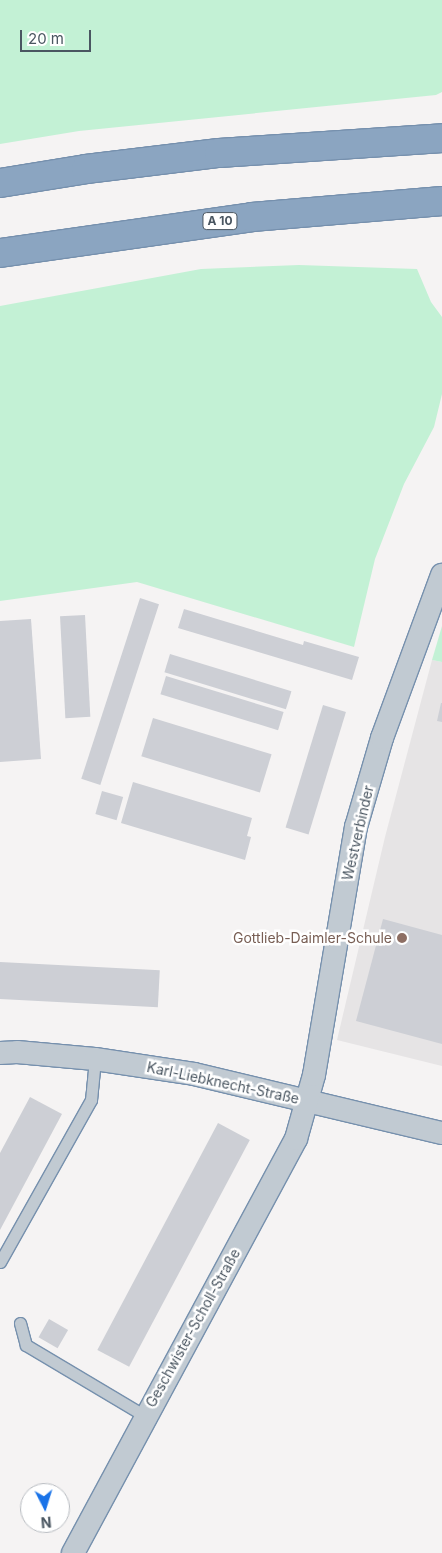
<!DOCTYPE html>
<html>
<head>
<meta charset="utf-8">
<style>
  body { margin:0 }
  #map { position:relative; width:442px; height:1553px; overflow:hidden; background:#f5f3f3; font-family:Inter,sans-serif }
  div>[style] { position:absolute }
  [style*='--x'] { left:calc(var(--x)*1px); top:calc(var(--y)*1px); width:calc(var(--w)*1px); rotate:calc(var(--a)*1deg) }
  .education>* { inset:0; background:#e6e4e5 }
  .green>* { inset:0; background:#c3f1d5 }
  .building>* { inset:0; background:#cdcfd5; transform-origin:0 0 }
  .roads { filter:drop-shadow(1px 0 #7690ad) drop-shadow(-1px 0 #7690ad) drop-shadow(0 1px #7690ad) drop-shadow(0 -1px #7690ad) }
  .lane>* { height:11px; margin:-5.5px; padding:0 5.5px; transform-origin:5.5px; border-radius:5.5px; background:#c1cad2 }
  .street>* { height:22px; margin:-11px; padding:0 11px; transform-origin:11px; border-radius:11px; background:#c1cad2 }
  .highway>* { height:28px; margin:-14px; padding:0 14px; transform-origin:14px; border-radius:14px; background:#8ba5c1 }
  .dots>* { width:14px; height:14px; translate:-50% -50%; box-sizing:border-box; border:2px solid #fff; border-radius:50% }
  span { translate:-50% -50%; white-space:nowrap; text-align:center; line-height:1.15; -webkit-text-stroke:5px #fff; paint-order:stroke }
  .shield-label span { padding:1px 4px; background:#fff; border:1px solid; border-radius:4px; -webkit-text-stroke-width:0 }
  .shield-label { font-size:12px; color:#4a5661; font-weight:700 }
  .street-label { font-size:14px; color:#4a5661 }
  .education-label { font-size:14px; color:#785e54 }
  .right { translate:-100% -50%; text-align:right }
  .north { position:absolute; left:20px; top:1483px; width:50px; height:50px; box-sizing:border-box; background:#fff; border:1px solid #b7bbc0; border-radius:50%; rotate:175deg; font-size:14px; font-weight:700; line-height:20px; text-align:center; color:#4a5661 }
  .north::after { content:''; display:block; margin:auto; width:18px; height:22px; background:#1a73e8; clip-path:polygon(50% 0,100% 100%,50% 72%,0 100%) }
  .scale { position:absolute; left:20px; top:30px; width:71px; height:22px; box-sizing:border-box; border:2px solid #4a5661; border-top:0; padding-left:6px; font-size:15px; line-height:18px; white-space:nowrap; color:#4a5661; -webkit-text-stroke:4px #fff; paint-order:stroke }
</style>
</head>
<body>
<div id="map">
  <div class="education">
    <div style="clip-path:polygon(432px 660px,442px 662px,442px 1066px,337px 1040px,385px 837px)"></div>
  </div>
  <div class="green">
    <div style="clip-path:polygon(0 0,442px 0,442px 92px,436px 95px,79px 131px,0 144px)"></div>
    <div style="clip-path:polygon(299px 265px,417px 269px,431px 302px,442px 317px,442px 394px,434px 427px,404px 484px,375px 559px,354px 647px,137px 582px,0 601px,0 306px,201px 269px)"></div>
    <div style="clip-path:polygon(442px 626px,442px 662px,432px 660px)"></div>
  </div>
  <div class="building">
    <div style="left:140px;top:598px;width:20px;height:190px;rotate:18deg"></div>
    <div style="clip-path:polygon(184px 609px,303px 645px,304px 641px,359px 657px,352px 680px,178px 628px)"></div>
    <div style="left:85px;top:615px;width:102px;height:25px;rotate:87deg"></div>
    <div style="clip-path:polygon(31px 619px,41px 759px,0 762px,0 621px)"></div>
    <div style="left:170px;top:654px;width:127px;height:19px;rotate:17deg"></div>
    <div style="left:166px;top:676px;width:123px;height:19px;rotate:17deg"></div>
    <div style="clip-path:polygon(441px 703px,442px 703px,442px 722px,437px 721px)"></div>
    <div style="left:323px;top:705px;width:24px;height:128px;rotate:17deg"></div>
    <div style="left:153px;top:718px;width:124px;height:40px;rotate:17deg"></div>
    <div style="clip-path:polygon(133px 782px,252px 818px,247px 836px,251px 837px,245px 860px,121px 823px)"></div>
    <div style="left:102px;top:791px;width:22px;height:24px;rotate:16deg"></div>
    <div style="clip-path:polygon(383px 919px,442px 935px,442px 1044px,356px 1021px)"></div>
    <div style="left:0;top:962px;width:160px;height:37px;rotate:3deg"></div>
    <div style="clip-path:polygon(30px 1097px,62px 1114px,0 1230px,0 1153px)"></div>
    <div style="left:218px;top:1123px;width:36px;height:257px;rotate:28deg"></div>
    <div style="left:49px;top:1319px;width:22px;height:21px;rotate:30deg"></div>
  </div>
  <div class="roads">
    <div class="lane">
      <div style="--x:0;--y:1262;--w:186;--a:-60.7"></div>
      <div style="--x:91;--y:1100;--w:41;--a:-84.4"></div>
      <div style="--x:20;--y:1323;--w:23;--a:75"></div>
      <div style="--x:26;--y:1345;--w:139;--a:30.8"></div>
    </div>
    <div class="street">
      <div style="--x:0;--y:1053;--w:17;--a:-3"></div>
      <div style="--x:17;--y:1052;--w:78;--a:5.1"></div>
      <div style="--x:95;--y:1059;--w:100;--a:8.6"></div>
      <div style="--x:194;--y:1074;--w:255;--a:13.4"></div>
      <div style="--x:73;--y:1553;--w:470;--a:-61.7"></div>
      <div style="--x:296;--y:1139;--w:66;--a:-74.3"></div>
      <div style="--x:314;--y:1075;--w:252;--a:-80.4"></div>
      <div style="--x:356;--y:827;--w:93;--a:-73.7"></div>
      <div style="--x:382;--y:738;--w:174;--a:-69.8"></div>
    </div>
    <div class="highway">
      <div style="--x:0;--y:183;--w:87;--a:-9.2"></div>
      <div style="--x:86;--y:169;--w:134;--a:-6.9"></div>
      <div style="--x:219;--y:153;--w:224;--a:-3.8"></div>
      <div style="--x:0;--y:253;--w:255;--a:-8.1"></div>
      <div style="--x:252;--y:217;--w:191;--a:-4.8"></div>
    </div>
  </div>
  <div class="dots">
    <div style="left:402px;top:938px;background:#8d6e63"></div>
  </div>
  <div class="shield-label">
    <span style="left:220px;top:221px">A 10</span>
  </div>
  <div class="street-label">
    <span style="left:358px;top:833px;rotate:-77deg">Westverbinder</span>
    <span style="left:223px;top:1083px;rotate:12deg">Karl-Liebknecht-Straße</span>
    <span style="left:193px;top:1328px;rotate:-61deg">Geschwister-Scholl-Straße</span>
  </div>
  <div class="education-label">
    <span class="right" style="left:392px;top:938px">Gottlieb-Daimler-Schule</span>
  </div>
  <div class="north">N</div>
  <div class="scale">20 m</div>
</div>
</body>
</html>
